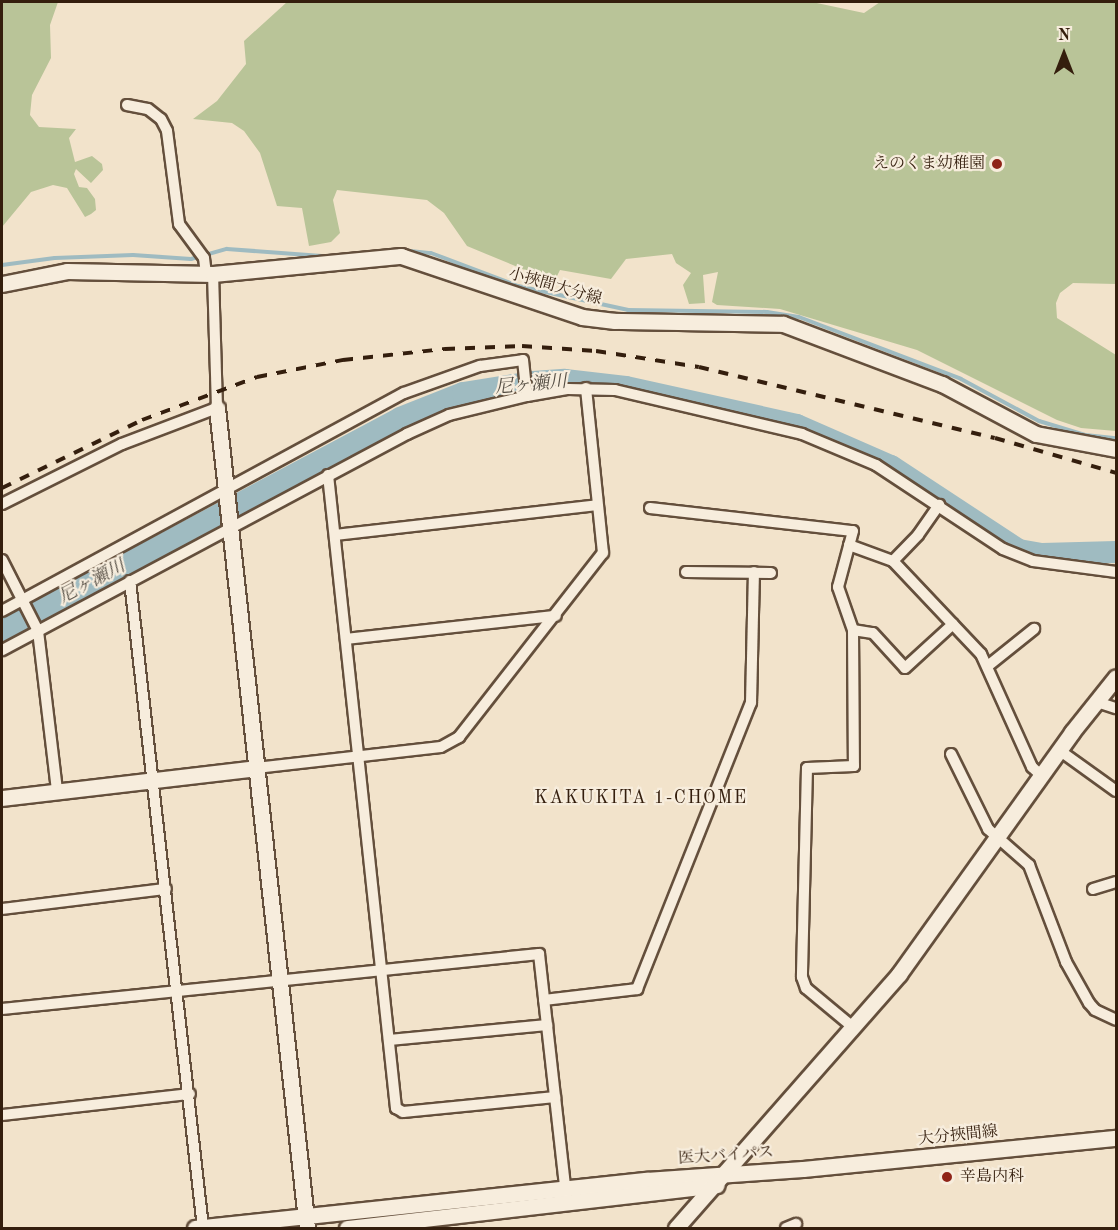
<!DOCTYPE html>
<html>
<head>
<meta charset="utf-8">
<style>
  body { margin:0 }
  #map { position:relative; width:1118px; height:1230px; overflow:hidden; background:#f2e3cb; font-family:"Old Standard TT","Noto Serif JP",serif }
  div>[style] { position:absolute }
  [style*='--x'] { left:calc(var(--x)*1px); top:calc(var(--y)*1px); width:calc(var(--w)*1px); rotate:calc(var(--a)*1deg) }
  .green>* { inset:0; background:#b9c498 }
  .stream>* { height:4px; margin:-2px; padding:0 2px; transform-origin:2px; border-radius:2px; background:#9fbbc1 }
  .river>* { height:22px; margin:-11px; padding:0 11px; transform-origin:11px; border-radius:11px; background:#9fbbc1 }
  .roads { filter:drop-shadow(2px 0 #644f3c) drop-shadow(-2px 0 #644f3c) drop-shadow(0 2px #644f3c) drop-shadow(0 -2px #644f3c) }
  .street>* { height:10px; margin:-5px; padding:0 5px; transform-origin:5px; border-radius:5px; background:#f7eddd }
  .secondary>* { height:15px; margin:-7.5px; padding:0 7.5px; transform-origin:7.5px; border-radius:7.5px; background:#f7eddd }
  .rail>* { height:4px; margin-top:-2px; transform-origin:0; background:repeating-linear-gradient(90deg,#341e0d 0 10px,transparent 0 20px) }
  .dots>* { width:16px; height:16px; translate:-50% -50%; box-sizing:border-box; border:3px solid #f7eddd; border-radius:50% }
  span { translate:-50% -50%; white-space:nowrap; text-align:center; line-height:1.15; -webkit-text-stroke:4.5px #f7eddd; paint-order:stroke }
  .poi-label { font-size:16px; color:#341e0d }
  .right { translate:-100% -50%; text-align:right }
  .left { translate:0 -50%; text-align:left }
  .street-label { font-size:16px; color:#341e0d }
  .water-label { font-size:18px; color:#544d43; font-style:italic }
  .neighbourhood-label { font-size:18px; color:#341e0d; letter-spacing:1.5px }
  .frame { position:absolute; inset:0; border:3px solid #341e0d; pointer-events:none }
  .north { position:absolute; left:1034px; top:24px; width:60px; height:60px; -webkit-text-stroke:4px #f7eddd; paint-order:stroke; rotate:0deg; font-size:16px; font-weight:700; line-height:24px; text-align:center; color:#341e0d }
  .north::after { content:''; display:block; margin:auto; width:21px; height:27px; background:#341e0d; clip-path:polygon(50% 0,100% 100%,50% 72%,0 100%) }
</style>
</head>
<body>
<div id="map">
  <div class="green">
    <div style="clip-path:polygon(2px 2px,58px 2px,50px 25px,51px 58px,32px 95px,30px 115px,39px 127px,76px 129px,69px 138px,75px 162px,92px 156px,102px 164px,103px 170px,91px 183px,76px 169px,74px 174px,79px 187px,87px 188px,95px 199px,96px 210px,91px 214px,85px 217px,67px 188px,53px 185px,31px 192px,2px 227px)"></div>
    <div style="clip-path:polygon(287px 2px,812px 2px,864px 13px,880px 2px,1116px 2px,1116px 284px,1073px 283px,1060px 293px,1056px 303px,1057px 318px,1116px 355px,1116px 431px,1081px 428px,1057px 420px,917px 350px,780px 309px,717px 305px,712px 302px,718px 272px,703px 275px,705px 303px,689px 304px,683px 285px,691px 273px,676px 263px,672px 254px,626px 259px,611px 279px,560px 270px,557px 276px,532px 273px,467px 246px,444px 213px,427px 200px,337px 190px,333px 200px,340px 233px,331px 242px,309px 246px,302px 208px,277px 206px,260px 153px,244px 131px,232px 123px,193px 119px,217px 101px,246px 64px,244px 41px)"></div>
  </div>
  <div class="stream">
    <div style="--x:401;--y:250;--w:30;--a:6"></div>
    <div style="--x:431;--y:253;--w:93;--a:20.8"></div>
    <div style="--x:518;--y:286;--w:113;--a:12.3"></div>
    <div style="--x:628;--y:310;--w:139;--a:0.8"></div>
    <div style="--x:767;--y:312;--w:32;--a:9"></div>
    <div style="--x:799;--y:317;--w:173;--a:20.9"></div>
    <div style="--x:961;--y:379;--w:89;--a:28.3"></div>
    <div style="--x:1039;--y:421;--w:48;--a:16.9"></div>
    <div style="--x:1085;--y:435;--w:31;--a:6"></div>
    <div style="--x:2;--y:265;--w:53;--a:-7.5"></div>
    <div style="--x:55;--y:258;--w:78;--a:-2.2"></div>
    <div style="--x:133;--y:255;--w:58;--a:3.9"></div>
    <div style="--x:191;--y:259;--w:37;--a:-16"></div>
    <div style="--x:227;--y:249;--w:95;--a:4.2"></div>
  </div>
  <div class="river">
    <div style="--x:2;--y:630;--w:451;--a:-28"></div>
    <div style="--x:400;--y:418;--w:68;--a:-21.6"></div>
    <div style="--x:463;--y:393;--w:71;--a:-8.9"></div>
    <div style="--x:533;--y:382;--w:32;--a:-4"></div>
    <div style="--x:565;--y:380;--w:61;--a:6.5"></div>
    <div style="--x:626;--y:387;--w:175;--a:12.5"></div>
    <div style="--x:797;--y:425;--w:103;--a:23.6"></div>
    <div style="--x:891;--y:466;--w:153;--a:33.3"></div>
    <div style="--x:1019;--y:550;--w:23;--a:10"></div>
    <div style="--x:1042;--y:554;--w:74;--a:-1.5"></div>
  </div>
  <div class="roads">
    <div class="street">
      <div style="--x:127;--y:105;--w:21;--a:11"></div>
      <div style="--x:148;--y:109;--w:16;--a:38"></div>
      <div style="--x:161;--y:119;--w:13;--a:63"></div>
      <div style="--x:167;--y:131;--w:94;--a:82.6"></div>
      <div style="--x:179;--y:224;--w:42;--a:53.7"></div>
      <div style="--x:204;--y:258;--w:16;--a:83"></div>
      <div style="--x:527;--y:396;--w:42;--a:-9.7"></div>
      <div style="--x:568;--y:389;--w:47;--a:1.2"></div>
      <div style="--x:615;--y:390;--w:192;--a:13.2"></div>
      <div style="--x:802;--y:434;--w:80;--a:22.7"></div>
      <div style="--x:876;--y:465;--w:152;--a:33.5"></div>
      <div style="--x:1003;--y:549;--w:32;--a:22"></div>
      <div style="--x:1033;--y:561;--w:84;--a:7.5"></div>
      <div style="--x:328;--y:475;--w:637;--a:83.87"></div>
      <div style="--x:396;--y:1108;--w:8;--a:30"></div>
      <div style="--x:403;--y:1112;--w:153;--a:-5.6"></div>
      <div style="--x:2;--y:504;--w:134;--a:-26.6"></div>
      <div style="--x:122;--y:444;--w:102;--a:-20.8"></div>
      <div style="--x:217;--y:408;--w:134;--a:-91.7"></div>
      <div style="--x:650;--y:508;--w:204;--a:6.5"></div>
      <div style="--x:853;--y:531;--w:58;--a:105"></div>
      <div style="--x:838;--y:587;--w:46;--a:70.8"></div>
      <div style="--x:853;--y:630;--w:136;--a:89.6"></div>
      <div style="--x:854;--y:766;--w:47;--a:177.6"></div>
      <div style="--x:807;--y:768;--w:209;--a:91.4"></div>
      <div style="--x:802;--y:977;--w:12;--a:70"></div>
      <div style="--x:806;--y:988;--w:62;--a:39.8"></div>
      <div style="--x:335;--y:535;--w:264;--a:-6.5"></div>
      <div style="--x:849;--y:545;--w:47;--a:20"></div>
      <div style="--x:893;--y:561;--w:128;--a:46.6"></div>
      <div style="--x:981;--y:654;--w:124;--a:65.7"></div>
      <div style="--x:1032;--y:767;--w:13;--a:42"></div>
      <div style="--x:2;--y:560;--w:80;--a:63.1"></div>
      <div style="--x:38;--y:631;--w:161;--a:83.2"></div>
      <div style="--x:893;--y:561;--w:36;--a:-46"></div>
      <div style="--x:918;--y:535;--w:37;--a:-55"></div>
      <div style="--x:686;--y:572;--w:85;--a:0.7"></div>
      <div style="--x:130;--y:581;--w:651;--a:83.56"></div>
      <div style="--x:2;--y:611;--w:457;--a:-28.5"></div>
      <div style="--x:404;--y:393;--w:81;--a:-19.6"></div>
      <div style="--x:480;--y:366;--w:43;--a:-7.9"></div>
      <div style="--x:523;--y:360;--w:36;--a:84"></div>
      <div style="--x:527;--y:396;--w:80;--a:166.3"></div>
      <div style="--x:449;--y:415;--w:46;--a:155.7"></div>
      <div style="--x:407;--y:434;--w:459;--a:151.9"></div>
      <div style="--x:853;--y:630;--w:20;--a:9"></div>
      <div style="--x:873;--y:633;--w:47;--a:47.6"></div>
      <div style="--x:905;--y:668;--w:65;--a:-42.5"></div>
      <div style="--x:346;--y:639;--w:211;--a:-6.3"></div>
      <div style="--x:989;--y:665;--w:58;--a:-38.7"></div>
      <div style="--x:1097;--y:702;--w:20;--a:18"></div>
      <div style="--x:1059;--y:750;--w:70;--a:35.7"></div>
      <div style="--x:951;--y:754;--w:84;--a:63.7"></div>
      <div style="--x:988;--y:829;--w:55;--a:41.3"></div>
      <div style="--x:1029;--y:865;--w:104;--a:69.1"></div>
      <div style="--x:1066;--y:962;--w:47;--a:60.7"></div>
      <div style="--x:1089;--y:1003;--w:9;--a:49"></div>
      <div style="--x:1095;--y:1010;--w:23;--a:25"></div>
      <div style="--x:256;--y:768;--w:186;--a:-6.5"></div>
      <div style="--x:441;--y:747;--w:21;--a:-29"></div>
      <div style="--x:459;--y:737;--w:234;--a:-52"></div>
      <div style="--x:603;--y:553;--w:166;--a:-95.9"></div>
      <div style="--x:1093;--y:889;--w:24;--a:-17"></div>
      <div style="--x:2;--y:909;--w:165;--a:-7"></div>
      <div style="--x:544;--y:1000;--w:94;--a:-6.7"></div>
      <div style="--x:637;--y:989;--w:308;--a:-68.3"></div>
      <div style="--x:751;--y:703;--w:131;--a:-88.7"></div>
      <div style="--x:2;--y:1009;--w:540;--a:-5.85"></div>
      <div style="--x:539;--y:954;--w:242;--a:83.6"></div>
      <div style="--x:389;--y:1040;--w:159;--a:-5.4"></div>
      <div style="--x:2;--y:1115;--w:189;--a:-6.4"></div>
      <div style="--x:786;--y:1228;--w:11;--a:-22"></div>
    </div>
    <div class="secondary">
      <div style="--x:2;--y:284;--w:66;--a:-11.3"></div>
      <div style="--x:67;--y:271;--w:146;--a:1.2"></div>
      <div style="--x:213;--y:274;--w:189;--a:-5.5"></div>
      <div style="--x:401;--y:256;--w:191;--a:18.6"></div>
      <div style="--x:582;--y:317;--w:33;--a:7"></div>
      <div style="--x:615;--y:321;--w:168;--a:1"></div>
      <div style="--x:783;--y:324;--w:170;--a:20.7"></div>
      <div style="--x:942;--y:384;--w:106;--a:28"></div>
      <div style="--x:1036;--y:434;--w:81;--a:10.6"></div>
      <div style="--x:217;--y:408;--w:825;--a:83.74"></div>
      <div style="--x:2;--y:798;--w:256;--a:-6.7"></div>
      <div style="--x:195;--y:1228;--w:454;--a:-6.1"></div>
      <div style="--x:646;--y:1180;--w:157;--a:-4"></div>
      <div style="--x:803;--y:1169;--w:315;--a:-5.7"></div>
      <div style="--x:347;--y:1228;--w:372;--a:-6.6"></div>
      <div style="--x:676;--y:1228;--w:338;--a:-48.7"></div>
      <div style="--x:899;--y:974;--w:297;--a:-54.4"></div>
      <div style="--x:1072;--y:732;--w:70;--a:-51.3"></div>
    </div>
  </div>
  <div class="rail">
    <div style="--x:2;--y:488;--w:156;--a:-25.9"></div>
    <div style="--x:142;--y:420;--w:123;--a:-20.5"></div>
    <div style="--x:257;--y:377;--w:88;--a:-11.2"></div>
    <div style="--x:343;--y:360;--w:103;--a:-6.2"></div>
    <div style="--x:445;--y:349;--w:77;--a:-2.2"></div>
    <div style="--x:522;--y:346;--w:74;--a:3.9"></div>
    <div style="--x:596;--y:351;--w:104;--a:8.8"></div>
    <div style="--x:699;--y:367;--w:304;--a:13.5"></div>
    <div style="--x:995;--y:438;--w:126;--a:16.1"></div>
  </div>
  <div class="dots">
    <div style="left:997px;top:164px;background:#8f2418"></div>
    <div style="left:947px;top:1177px;background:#8f2418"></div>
  </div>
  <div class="poi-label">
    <span class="right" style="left:985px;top:164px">えのくま幼稚園</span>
    <span class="left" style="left:960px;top:1177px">辛島内科</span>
  </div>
  <div class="street-label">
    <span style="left:555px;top:287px;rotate:16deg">小挾間大分線</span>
    <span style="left:958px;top:1136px;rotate:-6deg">大分挾間線</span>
    <span style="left:726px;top:1156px;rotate:-4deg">医大バイパス</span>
  </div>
  <div class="water-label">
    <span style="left:531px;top:385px;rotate:-5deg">尼ヶ瀬川</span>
    <span style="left:92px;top:582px;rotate:-28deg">尼ヶ瀬川</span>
  </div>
  <div class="neighbourhood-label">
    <span style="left:641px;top:798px">KAKUKITA 1-CHOME</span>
  </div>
  <div class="frame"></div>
  <div class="north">N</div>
</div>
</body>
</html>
